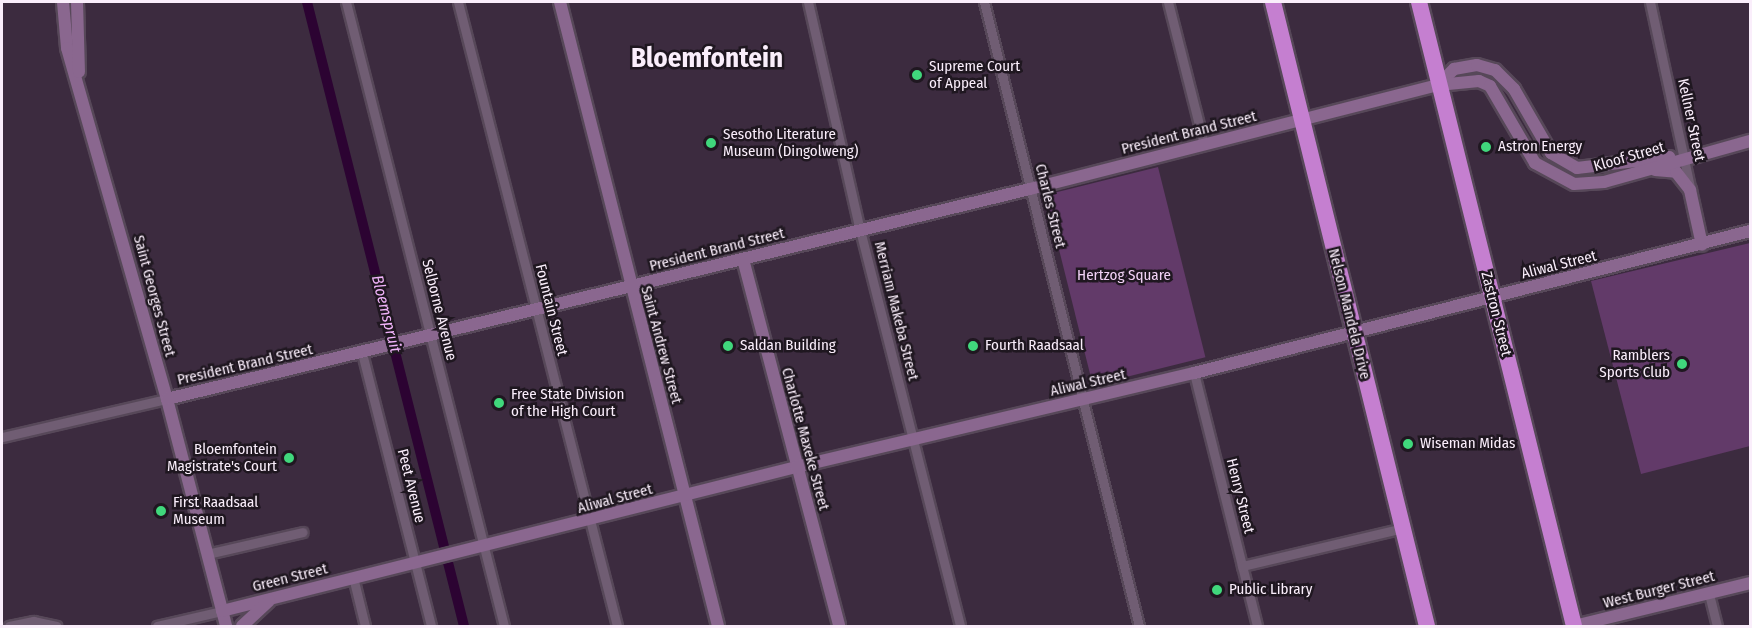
<!DOCTYPE html>
<html>
<head>
<meta charset="utf-8">
<style>
  body { margin:0 }
  #map { position:relative; width:1752px; height:628px; overflow:hidden; background:#3c2b3f; font-family:"Fira Sans Condensed",sans-serif }
  div>[style] { position:absolute }
  [style*='--x'] { left:calc(var(--x)*1px); top:calc(var(--y)*1px); width:calc(var(--w)*1px); rotate:calc(var(--a)*1deg) }
  .green>* { inset:0; background:#623a69; transform-origin:0 0 }
  .canal>* { height:10px; margin:-5px; padding:0 5px; transform-origin:5px; border-radius:5px; background:#2c0332 }
  .roads { filter:drop-shadow(2px 0 #574859) drop-shadow(-2px 0 #574859) drop-shadow(0 2px #574859) drop-shadow(0 -2px #574859) }
  .street>* { height:9px; margin:-4.5px; padding:0 4.5px; transform-origin:4.5px; border-radius:4.5px; background:#705d73 }
  .secondary>* { height:12px; margin:-6px; padding:0 6px; transform-origin:6px; border-radius:6px; background:#8a678f }
  .highway>* { height:16px; margin:-8px; padding:0 8px; transform-origin:8px; border-radius:8px; background:#c57fd0 }
  .dots>* { width:16px; height:16px; translate:-50% -50%; box-sizing:border-box; border:3px solid #1f1720; border-radius:50% }
  span { translate:-50% -50%; white-space:nowrap; text-align:center; line-height:1.15; -webkit-text-stroke:5px #1f1720; paint-order:stroke }
  .poi-label { font-size:15px; color:#faeefb }
  .left { translate:0 -50%; text-align:left }
  .right { translate:-100% -50%; text-align:right }
  .street-label { font-size:15px; color:#faeefb }
  .park-label { font-size:15px; color:#f2d2f6 }
  .water-label { font-size:16px; color:#f1b3fa; font-style:italic }
  .town-label { font-size:27px; color:#faeefb; font-weight:700 }
  .frame { position:absolute; inset:0; border:3px solid #faeefb; pointer-events:none }
</style>
</head>
<body>
<div id="map">
  <div class="green">
    <div style="left:1158px;top:167px;width:196px;height:116px;rotate:76deg"></div>
    <div style="clip-path:polygon(1750px 243px,1750px 446px,1641px 474px,1591px 281px)"></div>
  </div>
  <div class="canal">
    <div style="--x:307;--y:2;--w:643;--a:75.88"></div>
  </div>
  <div class="roads">
    <div class="street">
      <div style="--x:346;--y:2;--w:644;--a:75.79"></div>
      <div style="--x:458;--y:2;--w:644;--a:75.7"></div>
      <div style="--x:808;--y:2;--w:234;--a:77.2"></div>
      <div style="--x:860;--y:230;--w:408;--a:75.8"></div>
      <div style="--x:984;--y:2;--w:643;--a:76.05"></div>
      <div style="--x:1168;--y:2;--w:146;--a:75.8"></div>
      <div style="--x:1650;--y:2;--w:189;--a:77.8"></div>
      <div style="--x:362;--y:353;--w:282;--a:75.8"></div>
      <div style="--x:1194;--y:373;--w:261;--a:76"></div>
      <div style="--x:2;--y:437;--w:169;--a:-13"></div>
      <div style="--x:207;--y:554;--w:98;--a:-12.9"></div>
      <div style="--x:1242;--y:566;--w:165;--a:-13.3"></div>
      <div style="--x:353;--y:577;--w:50;--a:76.2"></div>
      <div style="--x:1709;--y:594;--w:33;--a:76"></div>
      <div style="--x:9;--y:626;--w:25;--a:-12"></div>
      <div style="--x:33;--y:621;--w:24;--a:12"></div>
      <div style="--x:157;--y:626;--w:67;--a:-13"></div>
    </div>
    <div class="secondary">
      <div style="--x:63;--y:2;--w:46;--a:85"></div>
      <div style="--x:67;--y:48;--w:365;--a:74.1"></div>
      <div style="--x:167;--y:399;--w:235;--a:75.4"></div>
      <div style="--x:77;--y:2;--w:70;--a:88.4"></div>
      <div style="--x:560;--y:2;--w:644;--a:75.79"></div>
      <div style="--x:1438;--y:85;--w:23;--a:-45"></div>
      <div style="--x:1454;--y:69;--w:23;--a:-10"></div>
      <div style="--x:1477;--y:65;--w:19;--a:16"></div>
      <div style="--x:1495;--y:70;--w:27;--a:45"></div>
      <div style="--x:1514;--y:89;--w:74;--a:60"></div>
      <div style="--x:1551;--y:153;--w:30;--a:30"></div>
      <div style="--x:1577;--y:168;--w:93;--a:-6.8"></div>
      <div style="--x:1655;--y:170;--w:21;--a:5"></div>
      <div style="--x:1676;--y:172;--w:23;--a:52"></div>
      <div style="--x:1690;--y:190;--w:56;--a:77.7"></div>
      <div style="--x:743;--y:259;--w:379;--a:75.3"></div>
      <div style="--x:167;--y:399;--w:888;--a:-13.68"></div>
      <div style="--x:1030;--y:189;--w:421;--a:-14.3"></div>
      <div style="--x:1438;--y:85;--w:41;--a:-5.6"></div>
      <div style="--x:1479;--y:81;--w:12;--a:24"></div>
      <div style="--x:1490;--y:86;--w:89;--a:59.7"></div>
      <div style="--x:1535;--y:163;--w:44;--a:28.3"></div>
      <div style="--x:1574;--y:184;--w:30;--a:-4"></div>
      <div style="--x:1604;--y:182;--w:152;--a:-15.7"></div>
      <div style="--x:222;--y:611;--w:592;--a:-14.08"></div>
      <div style="--x:796;--y:467;--w:409;--a:-13.3"></div>
      <div style="--x:1194;--y:373;--w:574;--a:-14.33"></div>
      <div style="--x:242;--y:626;--w:37;--a:-43"></div>
      <div style="--x:1574;--y:626;--w:181;--a:-13.7"></div>
    </div>
    <div class="highway">
      <div style="--x:1273;--y:2;--w:643;--a:76.14"></div>
      <div style="--x:1419;--y:2;--w:643;--a:76.05"></div>
    </div>
  </div>
  <div class="dots">
    <div style="left:917px;top:75px;background:#40d77c"></div>
    <div style="left:711px;top:143px;background:#40d77c"></div>
    <div style="left:1486px;top:147px;background:#40d77c"></div>
    <div style="left:728px;top:346px;background:#40d77c"></div>
    <div style="left:973px;top:346px;background:#40d77c"></div>
    <div style="left:1682px;top:364px;background:#40d77c"></div>
    <div style="left:499px;top:403px;background:#40d77c"></div>
    <div style="left:1408px;top:444px;background:#40d77c"></div>
    <div style="left:289px;top:458px;background:#40d77c"></div>
    <div style="left:161px;top:511px;background:#40d77c"></div>
    <div style="left:1217px;top:590px;background:#40d77c"></div>
  </div>
  <div class="poi-label">
    <span class="left" style="left:929px;top:75px">Supreme Court<br>of Appeal</span>
    <span class="left" style="left:723px;top:143px">Sesotho Literature<br>Museum (Dingolweng)</span>
    <span class="left" style="left:1498px;top:147px">Astron Energy</span>
    <span class="left" style="left:740px;top:346px">Saldan Building</span>
    <span class="left" style="left:985px;top:346px">Fourth Raadsaal</span>
    <span class="right" style="left:1670px;top:364px">Ramblers<br>Sports Club</span>
    <span class="left" style="left:511px;top:403px">Free State Division<br>of the High Court</span>
    <span class="left" style="left:1420px;top:444px">Wiseman Midas</span>
    <span class="right" style="left:277px;top:458px">Bloemfontein<br>Magistrate's Court</span>
    <span class="left" style="left:173px;top:511px">First Raadsaal<br>Museum</span>
    <span class="left" style="left:1229px;top:590px">Public Library</span>
  </div>
  <div class="street-label">
    <span style="left:1691px;top:120px;rotate:78deg">Kellner Street</span>
    <span style="left:1189px;top:133px;rotate:-14deg">President Brand Street</span>
    <span style="left:1629px;top:157px;rotate:-16deg">Kloof Street</span>
    <span style="left:1050px;top:206px;rotate:76deg">Charles Street</span>
    <span style="left:717px;top:250px;rotate:-14deg">President Brand Street</span>
    <span style="left:1559px;top:265px;rotate:-14deg">Aliwal Street</span>
    <span style="left:154px;top:296px;rotate:75deg">Saint Georges Street</span>
    <span style="left:439px;top:310px;rotate:76deg">Selborne Avenue</span>
    <span style="left:551px;top:310px;rotate:76deg">Fountain Street</span>
    <span style="left:896px;top:311px;rotate:76deg">Merriam Makeba Street</span>
    <span style="left:1349px;top:314px;rotate:76deg">Nelson Mandela Drive</span>
    <span style="left:1496px;top:314px;rotate:76deg">Zastron Street</span>
    <span style="left:661px;top:345px;rotate:75deg">Saint Andrew Street</span>
    <span style="left:245px;top:365px;rotate:-13deg">President Brand Street</span>
    <span style="left:1088px;top:383px;rotate:-13deg">Aliwal Street</span>
    <span style="left:805px;top:439px;rotate:75deg">Charlotte Maxeke Street</span>
    <span style="left:411px;top:486px;rotate:76deg">Peet Avenue</span>
    <span style="left:1240px;top:496px;rotate:76deg">Henry Street</span>
    <span style="left:615px;top:499px;rotate:-15deg">Aliwal Street</span>
    <span style="left:290px;top:578px;rotate:-14deg">Green Street</span>
    <span style="left:1659px;top:590px;rotate:-14deg">West Burger Street</span>
  </div>
  <div class="park-label">
    <span style="left:1124px;top:276px">Hertzog Square</span>
  </div>
  <div class="water-label">
    <span style="left:386px;top:314px;rotate:76deg">Bloemspruit</span>
  </div>
  <div class="town-label">
    <span style="left:707px;top:59px">Bloemfontein</span>
  </div>
  <div class="frame"></div>
</div>
</body>
</html>
